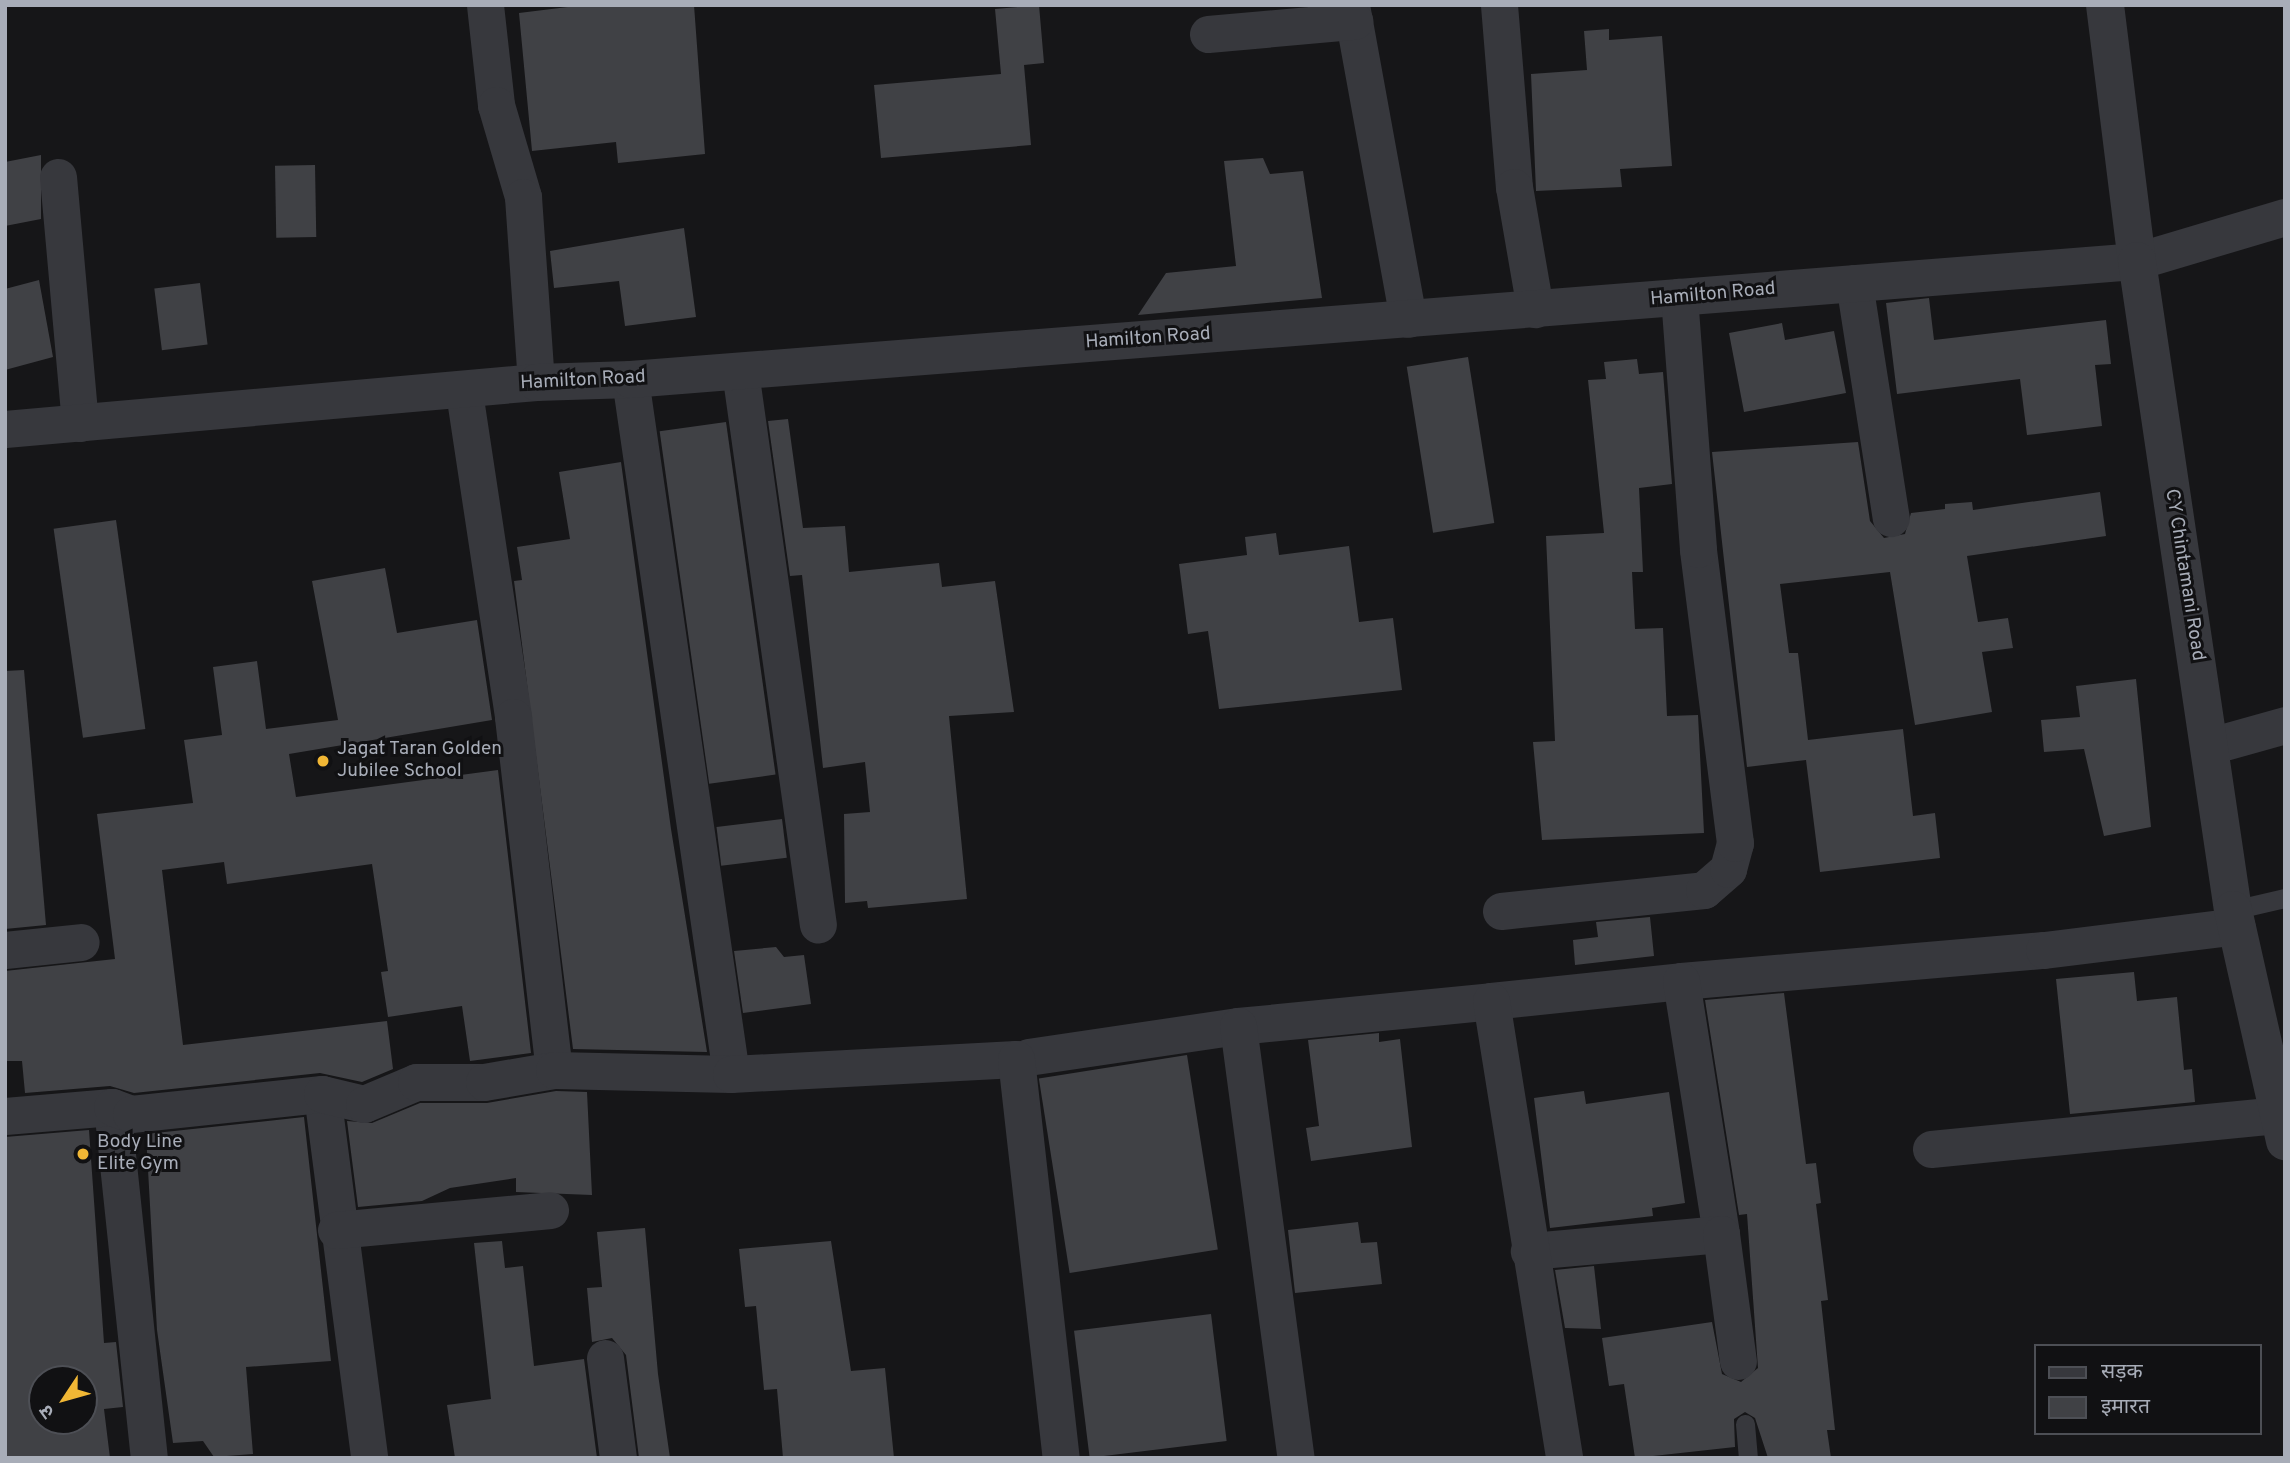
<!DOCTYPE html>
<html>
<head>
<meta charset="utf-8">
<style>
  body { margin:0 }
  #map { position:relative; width:2290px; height:1463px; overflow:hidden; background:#161618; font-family:Overpass,"Noto Sans Devanagari",sans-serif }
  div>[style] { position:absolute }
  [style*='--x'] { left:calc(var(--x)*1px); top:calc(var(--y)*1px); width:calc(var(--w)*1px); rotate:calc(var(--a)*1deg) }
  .building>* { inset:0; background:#404145; transform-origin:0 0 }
  .service>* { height:19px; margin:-9.5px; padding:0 9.5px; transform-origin:9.5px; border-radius:9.5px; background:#37383d }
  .minor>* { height:37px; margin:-18.5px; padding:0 18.5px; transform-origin:18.5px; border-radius:18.5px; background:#37383d }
  .tertiary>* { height:38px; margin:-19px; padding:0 19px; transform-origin:19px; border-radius:19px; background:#37383d }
  .dots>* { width:19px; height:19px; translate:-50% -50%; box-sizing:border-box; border:4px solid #111113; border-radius:50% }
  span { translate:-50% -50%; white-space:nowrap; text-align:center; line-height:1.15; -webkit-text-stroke:6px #111113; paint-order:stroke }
  .street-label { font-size:19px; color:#a8adb8 }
  .poi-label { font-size:19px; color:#a8adb8 }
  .left { translate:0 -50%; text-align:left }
  .frame { position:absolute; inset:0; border:7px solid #a8adb8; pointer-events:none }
  .legend { position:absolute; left:2034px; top:1344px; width:228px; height:91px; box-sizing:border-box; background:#111113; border:2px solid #4d4f55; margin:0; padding:9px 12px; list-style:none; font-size:21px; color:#a8adb8 }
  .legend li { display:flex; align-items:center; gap:14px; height:35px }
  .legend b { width:35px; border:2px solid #4d4f55 }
  .north { position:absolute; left:28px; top:1365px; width:70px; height:70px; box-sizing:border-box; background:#111113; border:2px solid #4d4f55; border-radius:50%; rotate:234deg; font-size:19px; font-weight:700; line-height:28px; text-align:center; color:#a8adb8 }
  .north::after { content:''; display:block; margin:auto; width:24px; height:32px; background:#f1b735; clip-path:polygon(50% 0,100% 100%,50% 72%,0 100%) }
</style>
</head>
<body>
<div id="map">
  <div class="building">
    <div style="clip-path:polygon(584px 5px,694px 5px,705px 154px,618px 163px,616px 142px,532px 151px,519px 13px)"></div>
    <div style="clip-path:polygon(1039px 5px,1044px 63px,1024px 65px,1031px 145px,881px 158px,874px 85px,1001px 74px,995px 9px)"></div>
    <div style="clip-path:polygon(1609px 29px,1609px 40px,1662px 36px,1672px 166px,1620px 169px,1622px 187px,1536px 191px,1531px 74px,1587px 70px,1584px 31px)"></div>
    <div style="clip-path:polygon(41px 155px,41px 219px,5px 226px,5px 162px)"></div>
    <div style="clip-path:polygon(1263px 158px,1270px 174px,1303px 171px,1322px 298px,1138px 315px,1166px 273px,1236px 266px,1224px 161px)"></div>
    <div style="left:315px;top:165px;width:72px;height:40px;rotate:89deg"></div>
    <div style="clip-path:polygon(684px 228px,696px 317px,625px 326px,619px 281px,554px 288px,550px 251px)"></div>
    <div style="clip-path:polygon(39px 280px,53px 357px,5px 370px,5px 289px)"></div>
    <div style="left:200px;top:283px;width:62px;height:46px;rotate:83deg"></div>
    <div style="clip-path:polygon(1929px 298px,1934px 340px,2106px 320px,2111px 364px,2095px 365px,2102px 426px,2027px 435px,2020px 379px,1897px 394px,1886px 303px)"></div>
    <div style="clip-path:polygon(1782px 323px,1785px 340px,1834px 331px,1846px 393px,1744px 412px,1729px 333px)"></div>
    <div style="left:1468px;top:357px;width:168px;height:62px;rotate:81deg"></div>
    <div style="clip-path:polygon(1637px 359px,1639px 374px,1663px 372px,1672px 484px,1639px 488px,1643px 572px,1632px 572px,1635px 629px,1663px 628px,1667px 716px,1698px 715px,1704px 833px,1542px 840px,1533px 742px,1555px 741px,1546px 536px,1604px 533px,1588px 380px,1606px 379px,1604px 362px)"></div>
    <div style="clip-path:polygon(788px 419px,803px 528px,845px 526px,849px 572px,939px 563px,942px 587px,995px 581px,1014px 712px,949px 716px,967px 899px,868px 908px,867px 901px,845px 903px,844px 814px,870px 812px,865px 762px,823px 768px,802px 575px,790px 576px,768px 421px)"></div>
    <div style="left:726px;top:422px;width:356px;height:67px;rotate:82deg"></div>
    <div style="clip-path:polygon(1858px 442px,1870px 521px,1884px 538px,1905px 534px,1911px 513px,1945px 509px,1945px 504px,1972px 502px,1973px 510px,2100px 492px,2106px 536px,1967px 556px,1978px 622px,2008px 618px,2013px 648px,1982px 652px,1992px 712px,1915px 725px,1890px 572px,1780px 584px,1789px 653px,1798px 653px,1808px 740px,1903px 729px,1913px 816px,1935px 813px,1940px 858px,1820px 872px,1806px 760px,1747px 767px,1712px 452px)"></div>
    <div style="clip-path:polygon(621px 462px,671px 829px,707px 1052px,573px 1049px,514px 581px,522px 580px,517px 547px,570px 539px,559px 472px)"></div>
    <div style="left:116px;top:520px;width:211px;height:63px;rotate:82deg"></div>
    <div style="clip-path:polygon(1276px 533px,1279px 555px,1349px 546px,1359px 622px,1393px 618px,1402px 690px,1219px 709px,1208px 631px,1188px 634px,1179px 564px,1247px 555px,1245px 537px)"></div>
    <div style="clip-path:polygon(385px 568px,397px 633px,477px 620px,492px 720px,289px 754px,296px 797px,498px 770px,531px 1053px,470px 1061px,462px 1006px,388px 1017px,381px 972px,388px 971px,372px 864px,227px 884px,224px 862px,162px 870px,183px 1045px,387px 1021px,393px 1069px,362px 1082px,320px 1073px,134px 1093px,110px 1086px,25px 1093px,22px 1061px,5px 1061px,5px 971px,115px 959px,97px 814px,193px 803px,184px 740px,222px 735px,213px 667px,257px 661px,266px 729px,338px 720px,312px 581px)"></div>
    <div style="clip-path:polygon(24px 670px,46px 925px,5px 929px,5px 671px)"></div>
    <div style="clip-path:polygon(2136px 679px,2151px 827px,2104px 836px,2084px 749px,2044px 752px,2041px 720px,2080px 717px,2076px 686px)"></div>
    <div style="left:782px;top:819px;width:39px;height:66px;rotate:83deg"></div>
    <div style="clip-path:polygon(1650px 917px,1654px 956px,1575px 965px,1573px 940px,1598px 937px,1596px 922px)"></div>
    <div style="clip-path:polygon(776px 947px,784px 957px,804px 955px,811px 1004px,743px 1013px,734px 951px)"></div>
    <div style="clip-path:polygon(2134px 972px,2137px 1001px,2177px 997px,2184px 1070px,2192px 1069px,2195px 1102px,2070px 1114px,2056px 979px)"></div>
    <div style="clip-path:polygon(1784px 993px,1806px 1164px,1816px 1163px,1821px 1203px,1816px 1204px,1828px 1300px,1821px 1301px,1835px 1430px,1827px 1430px,1831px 1458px,1768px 1458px,1755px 1418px,1745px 1412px,1734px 1419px,1735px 1447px,1635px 1458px,1624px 1384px,1609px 1386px,1602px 1338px,1712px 1322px,1722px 1374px,1741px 1382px,1758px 1368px,1747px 1214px,1739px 1215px,1705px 1000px)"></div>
    <div style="clip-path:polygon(1379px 1033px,1379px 1042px,1400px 1039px,1412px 1147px,1311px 1161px,1306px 1128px,1319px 1126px,1308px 1040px)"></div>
    <div style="left:1187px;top:1055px;width:197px;height:150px;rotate:81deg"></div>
    <div style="clip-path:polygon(556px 1091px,587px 1092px,592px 1195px,516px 1192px,516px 1178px,450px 1188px,422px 1201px,358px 1207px,347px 1121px,372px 1123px,420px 1103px,487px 1103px)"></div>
    <div style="clip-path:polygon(1584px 1091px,1586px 1104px,1669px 1092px,1685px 1203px,1652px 1208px,1653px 1216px,1550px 1228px,1534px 1098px)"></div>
    <div style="clip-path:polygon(304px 1117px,331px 1361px,246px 1367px,253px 1454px,214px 1457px,203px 1441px,173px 1443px,157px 1330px,146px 1134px)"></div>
    <div style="clip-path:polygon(evenodd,89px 1130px,104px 1343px,116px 1342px,123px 1407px,104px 1409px,110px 1458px,5px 1458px,5px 1137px,89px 1130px,42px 1379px,84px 1379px,84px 1421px,42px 1421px,42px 1379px)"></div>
    <div style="clip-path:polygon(1358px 1222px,1361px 1243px,1377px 1242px,1382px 1284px,1295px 1293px,1288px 1230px)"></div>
    <div style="clip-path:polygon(645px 1228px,658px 1374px,670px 1458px,639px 1458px,626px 1355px,612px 1338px,592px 1342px,587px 1288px,602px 1287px,597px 1232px)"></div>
    <div style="clip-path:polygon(502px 1241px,505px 1268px,523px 1266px,534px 1366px,584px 1359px,597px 1458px,455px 1458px,447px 1405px,491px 1399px,474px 1243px)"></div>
    <div style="clip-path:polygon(831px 1241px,851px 1371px,885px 1368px,894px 1458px,783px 1458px,777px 1389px,764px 1390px,756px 1306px,745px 1307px,739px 1249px)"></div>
    <div style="clip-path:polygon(1594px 1266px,1601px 1329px,1565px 1328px,1555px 1270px)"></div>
    <div style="left:1211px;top:1314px;width:128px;height:138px;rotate:83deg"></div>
  </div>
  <div class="service">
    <div style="--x:2233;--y:910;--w:53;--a:-13"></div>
    <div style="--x:1745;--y:1424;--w:34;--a:85"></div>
  </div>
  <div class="minor">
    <div style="--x:485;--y:5;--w:101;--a:83.7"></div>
    <div style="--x:496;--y:105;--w:96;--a:73.6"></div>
    <div style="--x:523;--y:197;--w:185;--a:86"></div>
    <div style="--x:1351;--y:5;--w:319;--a:79.7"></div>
    <div style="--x:1499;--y:5;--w:183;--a:85.3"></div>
    <div style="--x:1514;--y:187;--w:124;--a:80.2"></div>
    <div style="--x:1208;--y:34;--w:147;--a:-5.1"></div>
    <div style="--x:58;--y:177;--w:247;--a:84.9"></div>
    <div style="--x:1854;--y:283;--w:238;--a:81.1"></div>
    <div style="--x:740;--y:371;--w:559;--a:81.99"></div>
    <div style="--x:630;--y:379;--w:702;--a:81.73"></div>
    <div style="--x:464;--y:392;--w:329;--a:81.4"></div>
    <div style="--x:513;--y:717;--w:355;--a:83.4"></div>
    <div style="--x:5;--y:429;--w:533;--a:-5.06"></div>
    <div style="--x:536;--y:382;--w:94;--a:-1.8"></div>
    <div style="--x:630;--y:379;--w:1512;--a:-4.48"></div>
    <div style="--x:2137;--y:261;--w:154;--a:-16.6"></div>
    <div style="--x:2210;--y:746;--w:78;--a:-15.6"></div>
    <div style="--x:1501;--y:911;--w:204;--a:-5.9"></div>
    <div style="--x:1704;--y:890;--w:32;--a:-41"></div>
    <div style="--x:1728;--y:869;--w:27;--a:-75"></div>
    <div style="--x:1735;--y:843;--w:296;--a:-97.2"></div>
    <div style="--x:1698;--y:549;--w:253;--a:-94.3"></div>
    <div style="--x:5;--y:950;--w:76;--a:-6"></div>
    <div style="--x:1681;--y:981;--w:364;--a:-4.9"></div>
    <div style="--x:2044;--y:950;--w:194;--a:-7.1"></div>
    <div style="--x:1491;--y:1001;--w:191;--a:-6"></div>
    <div style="--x:1681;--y:981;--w:256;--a:81"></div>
    <div style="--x:1721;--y:1234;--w:193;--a:174.9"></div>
    <div style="--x:1238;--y:1026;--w:254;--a:-5.6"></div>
    <div style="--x:1491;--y:1001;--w:463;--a:80.9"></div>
    <div style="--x:1028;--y:1057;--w:212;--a:-8.4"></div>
    <div style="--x:1238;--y:1026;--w:436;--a:82.4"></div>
    <div style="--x:322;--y:1094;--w:367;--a:82.6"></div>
    <div style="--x:112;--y:1107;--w:353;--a:84"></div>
    <div style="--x:5;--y:1116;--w:107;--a:-4.8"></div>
    <div style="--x:112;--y:1107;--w:20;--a:20"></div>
    <div style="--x:131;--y:1114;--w:192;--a:-6"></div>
    <div style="--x:322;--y:1094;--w:43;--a:13.4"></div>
    <div style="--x:364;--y:1104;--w:56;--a:-22.9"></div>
    <div style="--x:416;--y:1082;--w:68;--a:0"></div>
    <div style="--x:484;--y:1082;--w:71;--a:-9.7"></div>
    <div style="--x:554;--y:1070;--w:177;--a:1.3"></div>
    <div style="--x:731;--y:1074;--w:285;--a:-3"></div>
    <div style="--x:1016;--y:1059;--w:402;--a:83.6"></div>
    <div style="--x:1931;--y:1149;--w:350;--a:-5.6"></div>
    <div style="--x:336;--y:1230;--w:215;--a:-5.3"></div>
    <div style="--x:1721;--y:1234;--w:128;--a:82.4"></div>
    <div style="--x:605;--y:1358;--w:101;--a:82.6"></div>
  </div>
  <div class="tertiary">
    <div style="--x:2105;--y:5;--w:258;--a:82.9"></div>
    <div style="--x:2137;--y:261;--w:656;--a:81.59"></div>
    <div style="--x:2233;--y:910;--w:237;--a:77.3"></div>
  </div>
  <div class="dots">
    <div style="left:323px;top:761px;background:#f1b735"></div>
    <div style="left:83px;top:1154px;background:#f1b735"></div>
  </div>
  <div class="street-label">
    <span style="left:1713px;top:295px;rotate:-5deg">Hamilton Road</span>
    <span style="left:1148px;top:339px;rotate:-4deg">Hamilton Road</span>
    <span style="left:583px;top:381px;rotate:-3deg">Hamilton Road</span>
    <span style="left:2184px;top:575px;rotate:81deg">CY Chintamani Road</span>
  </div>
  <div class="poi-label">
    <span class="left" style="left:337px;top:761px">Jagat Taran Golden<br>Jubilee School</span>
    <span class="left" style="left:97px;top:1154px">Body Line<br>Elite Gym</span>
  </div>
  <div class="frame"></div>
  <ul class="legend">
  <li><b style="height:9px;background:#37383d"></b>सड़क</li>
  <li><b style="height:19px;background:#404145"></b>इमारत</li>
  </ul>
  <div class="north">उ</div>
</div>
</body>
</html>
